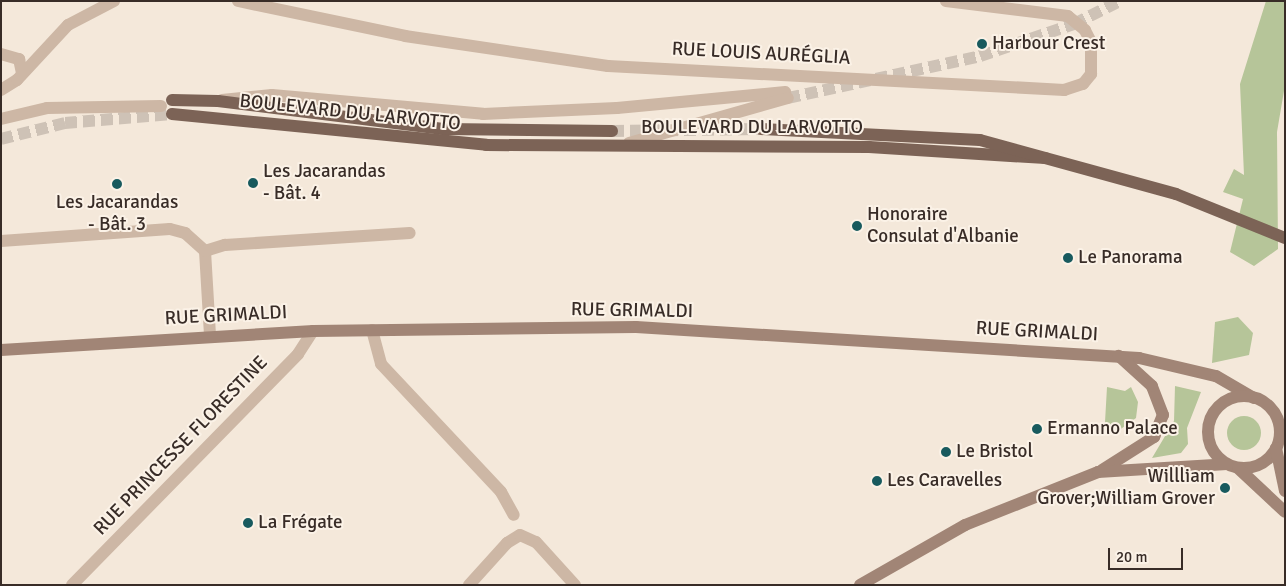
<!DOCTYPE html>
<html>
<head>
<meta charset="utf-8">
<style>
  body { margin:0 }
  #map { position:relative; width:1286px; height:586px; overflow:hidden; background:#f4e8da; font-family:Signika,sans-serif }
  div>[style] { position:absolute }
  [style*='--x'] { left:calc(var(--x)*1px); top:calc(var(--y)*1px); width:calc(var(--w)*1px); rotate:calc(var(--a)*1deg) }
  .green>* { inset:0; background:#b6c599 }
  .round { border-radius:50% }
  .street-tunnel>* { height:12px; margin-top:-6px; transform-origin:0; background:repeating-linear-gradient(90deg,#cec2b6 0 12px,transparent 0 18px) }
  .primary-tunnel>* { height:12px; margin-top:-6px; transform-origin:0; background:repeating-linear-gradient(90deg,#cec2b6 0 12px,transparent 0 18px) }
  .street>* { height:12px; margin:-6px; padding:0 6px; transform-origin:6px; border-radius:6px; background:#cdb7a5 }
  .secondary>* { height:12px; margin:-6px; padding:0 6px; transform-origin:6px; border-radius:6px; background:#a18576 }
  .secondary>.ring { margin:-6px; padding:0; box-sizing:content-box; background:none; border:12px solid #a18576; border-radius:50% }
  .primary>* { height:12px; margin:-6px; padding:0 6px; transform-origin:6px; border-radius:6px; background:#7c6356 }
  .dots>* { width:14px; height:14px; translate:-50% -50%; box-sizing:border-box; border:2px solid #fbf2e7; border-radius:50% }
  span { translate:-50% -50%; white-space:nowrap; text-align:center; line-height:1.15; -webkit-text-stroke:4px #fbf2e7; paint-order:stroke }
  .poi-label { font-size:19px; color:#382c27 }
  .left { translate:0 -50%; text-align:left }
  .right { translate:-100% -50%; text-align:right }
  .street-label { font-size:19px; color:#382c27 }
  .frame { position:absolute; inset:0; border:2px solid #382c27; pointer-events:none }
  .scale { position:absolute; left:1108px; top:548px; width:75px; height:22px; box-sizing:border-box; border:2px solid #382c27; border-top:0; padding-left:6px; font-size:15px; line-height:18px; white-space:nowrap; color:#382c27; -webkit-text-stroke:4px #fbf2e7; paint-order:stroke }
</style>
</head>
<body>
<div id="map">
  <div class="green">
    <div style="clip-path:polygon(1266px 1px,1285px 1px,1285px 85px,1277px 132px,1278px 249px,1254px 266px,1230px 252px,1243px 199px,1223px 192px,1234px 169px,1244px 175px,1240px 84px)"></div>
    <div style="clip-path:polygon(1238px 317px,1253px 333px,1249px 355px,1212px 363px,1215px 322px)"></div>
    <div style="clip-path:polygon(1175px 386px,1201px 392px,1187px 428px,1188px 444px,1181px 453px,1152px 458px,1174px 421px)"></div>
    <div style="clip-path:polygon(1107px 387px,1125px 391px,1131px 387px,1138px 402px,1136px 418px,1118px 431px,1107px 430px,1105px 422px)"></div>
    <div class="round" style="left:1227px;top:416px;width:34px;height:34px"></div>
  </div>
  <div class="street-tunnel">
    <div style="--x:788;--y:98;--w:197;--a:-12.3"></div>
    <div style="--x:980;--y:56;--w:99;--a:-18.8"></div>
    <div style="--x:1074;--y:24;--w:51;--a:-26.6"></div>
  </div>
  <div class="primary-tunnel">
    <div style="--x:612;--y:131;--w:149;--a:-0.8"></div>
    <div style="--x:1;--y:139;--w:66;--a:-14"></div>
    <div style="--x:65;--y:123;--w:107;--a:-4.8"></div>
  </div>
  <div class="street">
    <div style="--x:238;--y:1;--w:171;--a:11.8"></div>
    <div style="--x:405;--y:36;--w:205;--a:8.4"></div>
    <div style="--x:608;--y:66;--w:457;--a:3"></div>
    <div style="--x:1064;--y:90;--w:20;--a:-18"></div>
    <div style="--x:1083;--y:84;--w:13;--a:-51"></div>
    <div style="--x:1091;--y:74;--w:32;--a:-90"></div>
    <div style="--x:1091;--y:42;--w:13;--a:-117"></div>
    <div style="--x:1085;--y:30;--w:22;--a:-141"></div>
    <div style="--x:1068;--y:16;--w:123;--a:-173"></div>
    <div style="--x:1;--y:54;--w:19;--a:16"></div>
    <div style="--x:19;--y:59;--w:14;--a:78"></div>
    <div style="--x:1;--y:90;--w:19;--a:-32"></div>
    <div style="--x:17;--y:80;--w:75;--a:-47.2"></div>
    <div style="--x:68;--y:25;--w:52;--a:-27.6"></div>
    <div style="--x:222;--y:100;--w:50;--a:-5.7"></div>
    <div style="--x:272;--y:95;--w:212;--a:5.1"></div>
    <div style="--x:483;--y:114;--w:134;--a:-2.6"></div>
    <div style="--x:617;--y:108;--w:169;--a:-5.4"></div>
    <div style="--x:1;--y:119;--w:47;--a:-13.4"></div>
    <div style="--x:47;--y:108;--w:114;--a:-1"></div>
    <div style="--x:629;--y:143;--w:165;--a:-15.8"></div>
    <div style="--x:1;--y:241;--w:169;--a:-4.1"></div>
    <div style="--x:170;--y:229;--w:16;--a:15"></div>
    <div style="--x:185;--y:233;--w:27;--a:42"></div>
    <div style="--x:205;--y:251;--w:84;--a:86.6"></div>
    <div style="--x:205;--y:251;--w:21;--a:-17"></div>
    <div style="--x:225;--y:245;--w:185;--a:-3.7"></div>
    <div style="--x:372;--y:330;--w:35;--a:75"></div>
    <div style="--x:381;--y:364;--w:175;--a:46.8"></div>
    <div style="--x:501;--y:492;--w:26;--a:61"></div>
    <div style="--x:72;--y:585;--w:323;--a:-45.6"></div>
    <div style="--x:298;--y:354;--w:27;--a:-57"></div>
    <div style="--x:469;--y:585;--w:57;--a:-47.9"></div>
    <div style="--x:507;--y:543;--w:15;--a:-32"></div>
    <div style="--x:520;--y:535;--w:17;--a:24"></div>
    <div style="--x:536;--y:542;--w:58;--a:47.8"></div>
  </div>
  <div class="secondary">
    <div style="--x:1;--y:350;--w:313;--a:-3.5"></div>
    <div style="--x:313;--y:331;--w:323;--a:-0.7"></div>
    <div style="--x:636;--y:327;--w:504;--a:3.53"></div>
    <div style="--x:1139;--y:358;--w:79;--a:13.2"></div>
    <div style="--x:1216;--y:376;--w:44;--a:30.1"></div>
    <div class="ring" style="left:1208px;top:396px;width:60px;height:60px"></div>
    <div style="--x:1276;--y:448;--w:44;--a:78.2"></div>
    <div style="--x:1238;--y:468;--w:64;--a:43.1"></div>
    <div style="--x:1102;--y:470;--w:62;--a:-32.4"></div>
    <div style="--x:1154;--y:437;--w:24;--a:-68"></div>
    <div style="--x:1163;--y:415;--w:31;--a:-111"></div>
    <div style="--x:1152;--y:386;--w:45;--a:-137.7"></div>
    <div style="--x:860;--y:585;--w:121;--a:-29.7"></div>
    <div style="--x:965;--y:525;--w:143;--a:-21.7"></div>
    <div style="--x:1098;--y:472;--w:129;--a:-3.5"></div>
  </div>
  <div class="primary">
    <div style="--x:172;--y:100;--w:46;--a:1.2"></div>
    <div style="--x:218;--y:101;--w:227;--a:7.1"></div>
    <div style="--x:443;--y:129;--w:169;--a:0.7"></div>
    <div style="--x:172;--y:114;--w:316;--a:5.6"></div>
    <div style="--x:486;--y:145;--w:383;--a:0.3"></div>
    <div style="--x:869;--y:147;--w:177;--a:3.6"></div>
    <div style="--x:761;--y:129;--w:219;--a:2.9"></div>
    <div style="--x:980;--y:140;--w:203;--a:15.4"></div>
    <div style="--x:1176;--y:194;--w:118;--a:22"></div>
  </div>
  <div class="dots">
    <div style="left:982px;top:44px;background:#185a5e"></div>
    <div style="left:253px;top:183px;background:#185a5e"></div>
    <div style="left:117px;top:184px;background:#185a5e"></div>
    <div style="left:857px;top:226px;background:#185a5e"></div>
    <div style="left:1068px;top:258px;background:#185a5e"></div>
    <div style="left:1037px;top:429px;background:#185a5e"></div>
    <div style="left:946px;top:452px;background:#185a5e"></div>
    <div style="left:877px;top:481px;background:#185a5e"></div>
    <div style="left:1225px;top:488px;background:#185a5e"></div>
    <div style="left:248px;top:523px;background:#185a5e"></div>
  </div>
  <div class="poi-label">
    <span class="left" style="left:992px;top:44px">Harbour Crest</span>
    <span class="left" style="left:263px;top:183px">Les Jacarandas<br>- Bât. 4</span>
    <span style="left:117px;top:214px">Les Jacarandas<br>- Bât. 3</span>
    <span class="left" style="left:867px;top:226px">Honoraire<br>Consulat d'Albanie</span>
    <span class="left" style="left:1078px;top:258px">Le Panorama</span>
    <span class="left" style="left:1047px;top:429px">Ermanno Palace</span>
    <span class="left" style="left:956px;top:452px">Le Bristol</span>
    <span class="right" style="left:1215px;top:488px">Willliam<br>Grover;William Grover</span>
    <span class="left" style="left:887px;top:481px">Les Caravelles</span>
    <span class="left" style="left:258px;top:523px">La Frégate</span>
  </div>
  <div class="street-label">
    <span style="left:761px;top:54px;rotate:3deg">RUE LOUIS AURÉGLIA</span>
    <span style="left:350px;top:113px;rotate:6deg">BOULEVARD DU LARVOTTO</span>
    <span style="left:752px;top:128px">BOULEVARD DU LARVOTTO</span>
    <span style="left:632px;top:311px;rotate:1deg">RUE GRIMALDI</span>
    <span style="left:226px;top:316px;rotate:-3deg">RUE GRIMALDI</span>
    <span style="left:1037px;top:332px;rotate:3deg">RUE GRIMALDI</span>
    <span style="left:181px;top:446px;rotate:-46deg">RUE PRINCESSE FLORESTINE</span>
  </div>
  <div class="frame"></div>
  <div class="scale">20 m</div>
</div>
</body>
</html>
